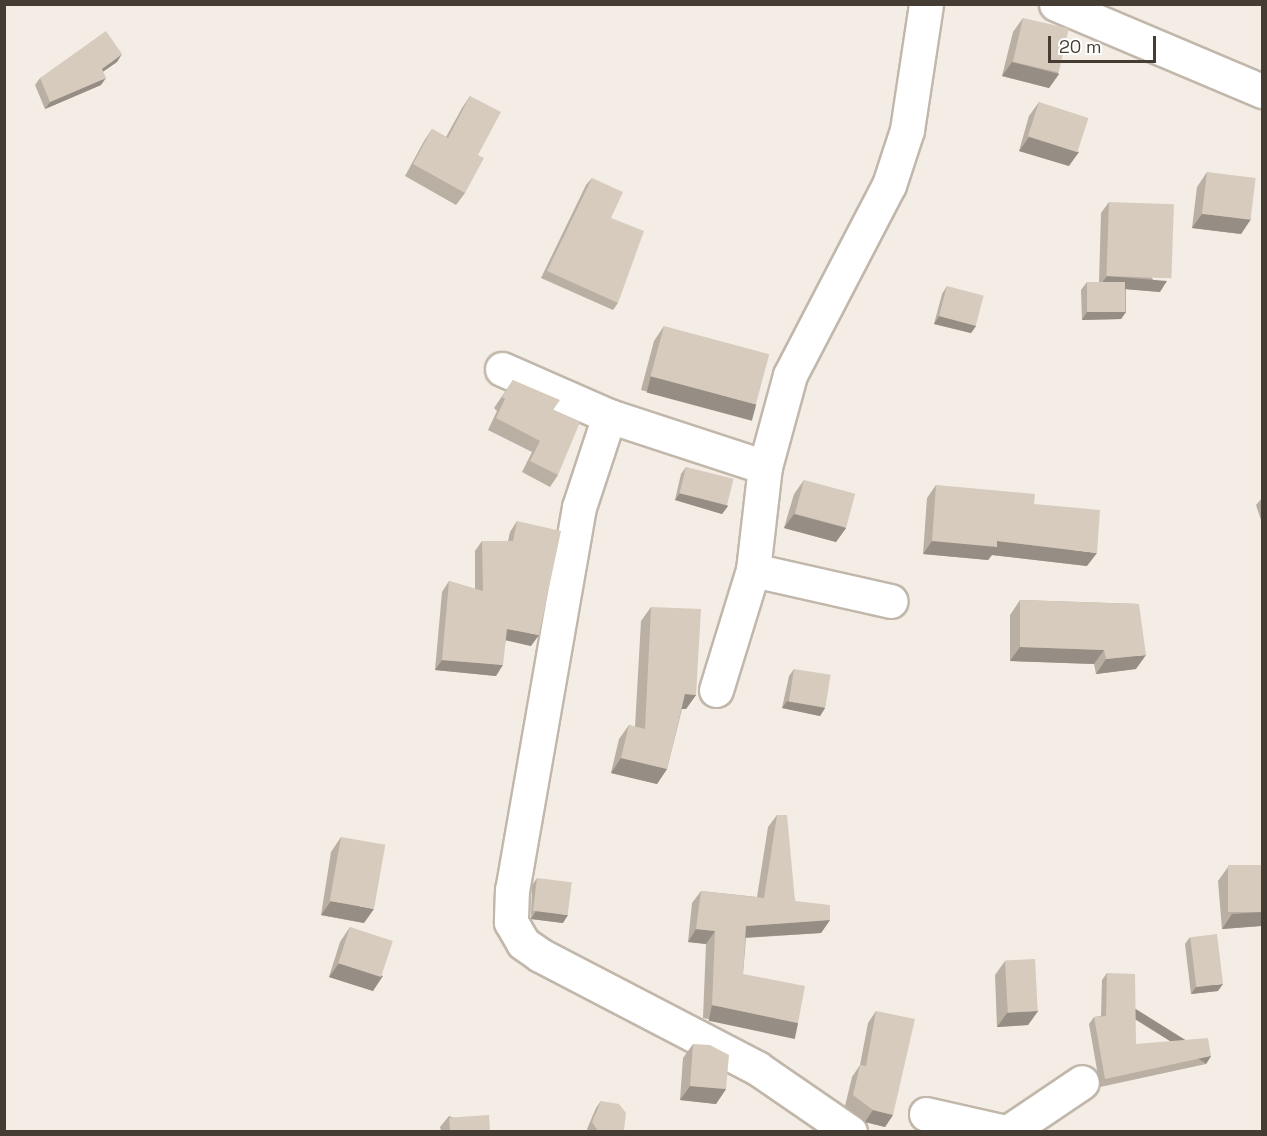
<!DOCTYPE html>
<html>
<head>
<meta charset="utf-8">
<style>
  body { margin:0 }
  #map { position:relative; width:1267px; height:1136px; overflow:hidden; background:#f3ede5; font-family:"Space Grotesk",sans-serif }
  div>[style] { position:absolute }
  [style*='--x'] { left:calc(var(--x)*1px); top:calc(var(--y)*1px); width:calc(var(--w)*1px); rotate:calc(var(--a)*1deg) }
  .roads { filter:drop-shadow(2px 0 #c1b7aa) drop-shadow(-2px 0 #c1b7aa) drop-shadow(0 2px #c1b7aa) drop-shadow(0 -2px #c1b7aa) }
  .street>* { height:33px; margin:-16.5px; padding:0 16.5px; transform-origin:16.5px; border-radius:16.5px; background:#fff }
  .wall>* { inset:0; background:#b9afa3 }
  .shaded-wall>* { inset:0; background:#968e84; transform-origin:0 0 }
  .building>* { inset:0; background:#d7cbbd; transform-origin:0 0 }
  span { translate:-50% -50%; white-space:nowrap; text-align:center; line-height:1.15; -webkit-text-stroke:4.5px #fff; paint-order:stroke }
  .frame { position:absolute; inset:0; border:6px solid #453d34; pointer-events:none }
  .scale { position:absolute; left:1048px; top:36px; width:108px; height:27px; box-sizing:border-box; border:3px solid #453d34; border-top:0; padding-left:8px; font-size:18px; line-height:21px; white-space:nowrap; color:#453d34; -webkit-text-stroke:4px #fff; paint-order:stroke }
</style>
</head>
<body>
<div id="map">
  <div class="roads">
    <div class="street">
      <div style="--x:1056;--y:4;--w:224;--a:22.9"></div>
      <div style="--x:502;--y:369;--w:117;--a:23.7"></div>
      <div style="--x:609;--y:416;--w:164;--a:18.1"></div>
      <div style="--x:609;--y:416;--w:96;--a:108.2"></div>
      <div style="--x:579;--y:507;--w:388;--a:99.9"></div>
      <div style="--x:512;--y:889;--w:33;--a:92"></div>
      <div style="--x:511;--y:922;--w:24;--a:60"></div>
      <div style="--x:523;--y:943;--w:21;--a:35"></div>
      <div style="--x:540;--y:955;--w:245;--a:27.5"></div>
      <div style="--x:757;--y:1068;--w:113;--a:34.5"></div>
      <div style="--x:753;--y:570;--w:141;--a:12.7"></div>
      <div style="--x:716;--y:690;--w:126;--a:-72.9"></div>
      <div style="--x:753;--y:570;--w:104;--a:-83.4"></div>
      <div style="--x:765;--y:467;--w:95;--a:-74.8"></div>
      <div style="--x:790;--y:375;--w:214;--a:-62.5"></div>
      <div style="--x:889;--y:185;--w:58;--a:-71.9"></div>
      <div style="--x:907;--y:130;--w:127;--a:-81.4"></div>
      <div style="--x:926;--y:1114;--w:82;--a:12.7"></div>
      <div style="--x:1008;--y:1132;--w:89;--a:-34"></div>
    </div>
  </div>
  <div class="wall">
    <div style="clip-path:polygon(1023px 18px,1059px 74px,1049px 88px,1002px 76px,1013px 32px)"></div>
    <div style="clip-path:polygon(117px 62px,103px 71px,101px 85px,45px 109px,35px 85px,40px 78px)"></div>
    <div style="clip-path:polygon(470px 96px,478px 155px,465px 193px,456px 205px,405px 176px,424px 141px,432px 129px,446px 137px,462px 108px)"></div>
    <div style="clip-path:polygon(1039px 102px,1069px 166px,1019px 151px,1029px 116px)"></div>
    <div style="clip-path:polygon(1207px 172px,1251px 219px,1241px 234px,1192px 228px,1197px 187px)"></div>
    <div style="clip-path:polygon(592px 178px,611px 218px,618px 303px,613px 310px,541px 278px,586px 185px)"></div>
    <div style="clip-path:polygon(1109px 202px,1160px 292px,1126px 289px,1126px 312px,1121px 319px,1082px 320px,1081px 290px,1087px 282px,1099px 282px,1101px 213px)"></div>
    <div style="clip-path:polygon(947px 286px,976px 326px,971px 333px,934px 324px,942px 294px)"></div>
    <div style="clip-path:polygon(664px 326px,746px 418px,641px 390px,654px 341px)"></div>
    <div style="clip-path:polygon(513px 380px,553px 410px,558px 475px,550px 487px,522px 472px,532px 452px,488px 430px,497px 411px,494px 408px)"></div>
    <div style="clip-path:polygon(686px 467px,728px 506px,722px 514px,675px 500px,681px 474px)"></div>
    <div style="clip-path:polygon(804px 480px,846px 528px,836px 542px,784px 528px,794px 494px)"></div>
    <div style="clip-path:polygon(936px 485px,1034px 504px,1087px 566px,992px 555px,988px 560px,923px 554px,927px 498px)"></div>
    <div style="clip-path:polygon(1263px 497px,1263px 526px,1256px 505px)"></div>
    <div style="clip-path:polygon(517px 521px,531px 646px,506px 640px,496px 676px,435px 670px,442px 592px,449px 581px,475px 589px,475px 551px,482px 541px,508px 541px,510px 532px)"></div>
    <div style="clip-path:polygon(1020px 600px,1139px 604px,1136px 669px,1096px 674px,1094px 664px,1010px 661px,1010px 615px)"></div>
    <div style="clip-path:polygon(651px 607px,696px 695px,686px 709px,682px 709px,667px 769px,657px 784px,611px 773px,619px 739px,629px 725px,635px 727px,641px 621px)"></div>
    <div style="clip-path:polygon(794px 669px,825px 708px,820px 716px,782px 708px,789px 676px)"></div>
    <div style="clip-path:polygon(777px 815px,795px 901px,830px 920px,821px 933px,746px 938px,743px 974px,798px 1023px,789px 1036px,703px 1018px,706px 944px,688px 942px,692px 903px,701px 891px,757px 897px,768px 827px)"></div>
    <div style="clip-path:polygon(341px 837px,364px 923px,321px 915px,331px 852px)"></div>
    <div style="clip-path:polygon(1263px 865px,1263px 924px,1261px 926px,1222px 929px,1218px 881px,1228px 867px)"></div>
    <div style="clip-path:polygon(537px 878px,563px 923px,531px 919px,532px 885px)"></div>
    <div style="clip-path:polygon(350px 927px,373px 991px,329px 977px,340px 942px)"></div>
    <div style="clip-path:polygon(1190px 937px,1218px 991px,1191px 994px,1185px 944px)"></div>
    <div style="clip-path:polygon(1005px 961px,1038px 1011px,1028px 1025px,997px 1027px,995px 975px)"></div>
    <div style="clip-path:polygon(1107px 973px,1136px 1044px,1211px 1056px,1206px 1064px,1100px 1087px,1089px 1024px,1094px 1017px,1101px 1016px,1102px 980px)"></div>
    <div style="clip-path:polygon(876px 1011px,893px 1115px,885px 1127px,865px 1122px,845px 1106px,852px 1077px,860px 1065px,868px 1023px)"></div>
    <div style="clip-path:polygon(693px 1044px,726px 1089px,716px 1104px,680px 1100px,683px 1058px)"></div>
    <div style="clip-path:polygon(601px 1101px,624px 1130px,622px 1131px,588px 1131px,587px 1129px,596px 1108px)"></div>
    <div style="clip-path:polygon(449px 1116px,490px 1131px,441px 1131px,440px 1127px)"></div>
  </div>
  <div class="shaded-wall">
    <div style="clip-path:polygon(122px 54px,117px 62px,97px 76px,102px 69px)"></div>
    <div style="clip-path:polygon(1012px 62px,1059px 74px,1049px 88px,1002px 76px)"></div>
    <div style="clip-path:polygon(106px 78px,101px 85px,45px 109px,50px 102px)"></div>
    <div style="clip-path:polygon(1029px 137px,1079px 152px,1069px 166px,1019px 151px)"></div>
    <div style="clip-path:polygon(1202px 214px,1251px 219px,1241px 234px,1192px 228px)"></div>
    <div style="clip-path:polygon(1107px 276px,1167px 281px,1160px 292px,1099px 287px)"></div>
    <div style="clip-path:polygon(1087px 312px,1126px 312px,1121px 319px,1082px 320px)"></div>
    <div style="clip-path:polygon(939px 316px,976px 326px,971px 333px,934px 324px)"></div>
    <div style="left:651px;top:376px;width:109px;height:17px;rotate:15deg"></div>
    <div style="clip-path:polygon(680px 493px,728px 506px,722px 514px,675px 500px)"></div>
    <div style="clip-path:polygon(794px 514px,846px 528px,836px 542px,784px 528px)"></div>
    <div style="clip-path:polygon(932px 541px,997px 541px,1097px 553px,1087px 566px,992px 555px,988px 560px,923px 554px)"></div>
    <div style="clip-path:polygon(507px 629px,539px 635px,531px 646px,500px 639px)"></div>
    <div style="clip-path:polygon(1020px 647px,1104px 650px,1094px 664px,1010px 661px)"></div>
    <div style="clip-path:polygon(1146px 655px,1136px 669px,1096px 674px,1106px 659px)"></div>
    <div style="clip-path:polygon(442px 660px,503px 665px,496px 676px,435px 670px)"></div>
    <div style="clip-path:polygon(685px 694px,696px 695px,686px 709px,675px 709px)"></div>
    <div style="clip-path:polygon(787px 701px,825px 708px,820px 716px,782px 708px)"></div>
    <div style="clip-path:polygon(621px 758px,667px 769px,657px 784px,611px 773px)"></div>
    <div style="clip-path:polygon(331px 901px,374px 909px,364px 923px,321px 915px)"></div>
    <div style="clip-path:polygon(536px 911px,568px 915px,563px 923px,531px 919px)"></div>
    <div style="clip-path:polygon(1263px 912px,1263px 924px,1261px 926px,1222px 929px,1232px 914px)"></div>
    <div style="clip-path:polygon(830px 920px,821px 933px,737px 938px,746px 926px)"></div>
    <div style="clip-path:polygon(696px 929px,715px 931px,706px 944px,688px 942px)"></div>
    <div style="clip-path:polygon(339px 963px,383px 976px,373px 991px,329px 977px)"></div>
    <div style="clip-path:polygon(1223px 984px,1218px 991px,1191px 994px,1196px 987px)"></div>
    <div style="left:712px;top:1005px;width:88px;height:16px;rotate:12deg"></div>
    <div style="clip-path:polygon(1038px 1011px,1028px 1025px,997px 1027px,1007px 1013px)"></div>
    <div style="left:1211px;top:1056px;width:9px;height:108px;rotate:122deg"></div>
    <div style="clip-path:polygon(690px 1086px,726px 1089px,716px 1104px,680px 1100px)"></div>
    <div style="clip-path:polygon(873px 1110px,893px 1115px,885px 1127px,865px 1122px)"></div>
  </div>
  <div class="building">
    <div style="left:1023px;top:18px;width:47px;height:45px;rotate:13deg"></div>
    <div style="clip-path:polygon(106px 31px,122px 54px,102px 69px,106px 78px,50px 102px,40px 78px)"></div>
    <div style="clip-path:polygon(470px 96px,501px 112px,478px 155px,484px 158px,465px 193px,413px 164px,432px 129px,448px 138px)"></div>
    <div style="left:1039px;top:102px;width:52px;height:36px;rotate:18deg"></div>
    <div style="left:1207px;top:172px;width:49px;height:42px;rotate:7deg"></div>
    <div style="clip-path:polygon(592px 178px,623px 192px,611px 218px,644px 231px,618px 303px,547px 271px)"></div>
    <div style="left:1109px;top:202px;width:65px;height:74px;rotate:2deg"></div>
    <div style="left:1087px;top:282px;width:38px;height:30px"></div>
    <div style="left:947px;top:286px;width:38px;height:31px;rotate:15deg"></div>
    <div style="left:664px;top:326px;width:109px;height:52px;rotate:15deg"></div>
    <div style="clip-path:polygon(513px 380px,560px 400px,553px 410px,580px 422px,558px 475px,530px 461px,540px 441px,496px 418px,505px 399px,502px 397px)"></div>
    <div style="left:686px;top:467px;width:49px;height:27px;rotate:14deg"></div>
    <div style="left:804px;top:480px;width:53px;height:35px;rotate:15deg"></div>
    <div style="clip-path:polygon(936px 485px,1035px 494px,1034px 504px,1100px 510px,1097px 553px,997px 541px,997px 547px,932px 541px)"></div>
    <div style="clip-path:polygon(517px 521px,561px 531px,539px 635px,507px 629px,503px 665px,442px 660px,449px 581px,483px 591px,482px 541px,513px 541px)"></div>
    <div style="clip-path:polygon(1020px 600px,1139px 604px,1146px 655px,1106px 659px,1104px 650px,1020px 647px)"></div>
    <div style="clip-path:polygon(651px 607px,701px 609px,696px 695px,685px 694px,667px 769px,621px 758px,629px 725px,645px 729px)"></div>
    <div style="left:794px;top:669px;width:37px;height:33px;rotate:9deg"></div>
    <div style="clip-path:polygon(777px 815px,787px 815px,795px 901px,830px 905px,830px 920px,746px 926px,743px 974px,805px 986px,798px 1023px,712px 1005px,715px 931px,696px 929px,701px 891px,764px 898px)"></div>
    <div style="left:341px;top:837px;width:45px;height:65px;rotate:10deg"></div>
    <div style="left:1263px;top:865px;width:47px;height:35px;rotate:90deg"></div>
    <div style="left:537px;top:878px;width:35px;height:33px;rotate:7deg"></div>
    <div style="left:350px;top:927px;width:45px;height:38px;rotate:18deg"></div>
    <div style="left:1217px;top:934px;width:50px;height:27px;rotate:83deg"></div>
    <div style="left:1035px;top:959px;width:52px;height:30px;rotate:87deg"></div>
    <div style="clip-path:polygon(1107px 973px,1135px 974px,1136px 1044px,1208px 1038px,1211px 1056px,1105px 1079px,1094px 1017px,1106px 1016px)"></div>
    <div style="clip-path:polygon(876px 1011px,915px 1019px,893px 1115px,873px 1110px,853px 1095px,860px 1065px,866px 1066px)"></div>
    <div style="clip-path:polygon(693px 1044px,710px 1045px,729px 1055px,726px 1089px,690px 1086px)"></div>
    <div style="clip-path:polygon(601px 1101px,619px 1104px,626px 1113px,624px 1130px,619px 1131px,598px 1131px,592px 1122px)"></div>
    <div style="left:489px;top:1115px;width:16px;height:40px;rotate:86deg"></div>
  </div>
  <div class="frame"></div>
  <div class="scale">20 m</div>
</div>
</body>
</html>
